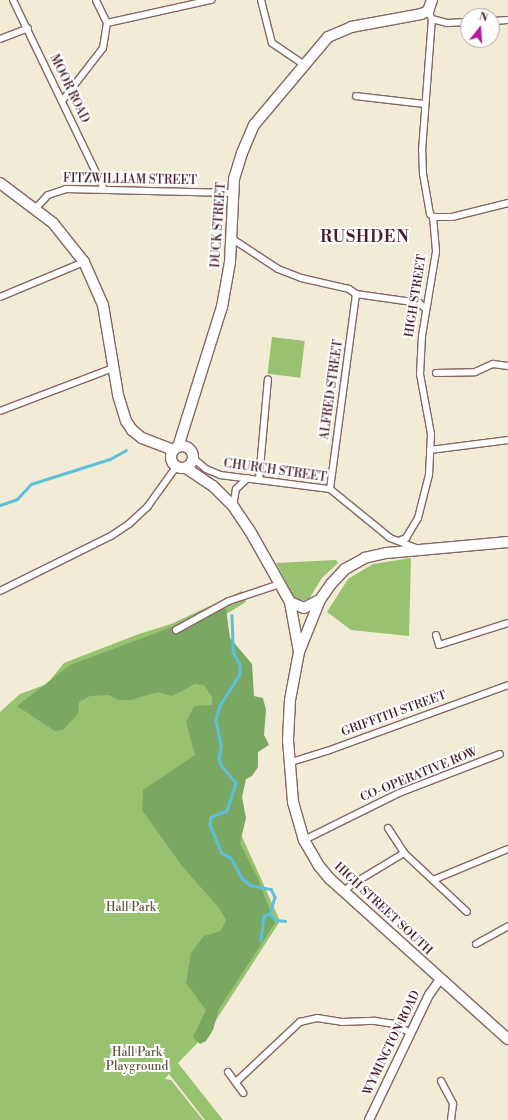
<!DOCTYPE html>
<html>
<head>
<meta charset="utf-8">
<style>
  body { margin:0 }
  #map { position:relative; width:508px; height:1120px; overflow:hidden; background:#f2ebd5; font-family:"Libre Bodoni",serif }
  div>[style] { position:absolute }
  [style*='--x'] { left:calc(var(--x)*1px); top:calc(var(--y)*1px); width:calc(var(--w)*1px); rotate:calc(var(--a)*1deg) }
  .green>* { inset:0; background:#98c26f; transform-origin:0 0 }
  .forest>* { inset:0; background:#7aa862 }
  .stream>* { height:2.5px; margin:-1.25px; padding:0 1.25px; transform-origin:1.25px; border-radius:1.25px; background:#5dc0db }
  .roads { filter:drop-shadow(1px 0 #856666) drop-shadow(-1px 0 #856666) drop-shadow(0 1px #856666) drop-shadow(0 -1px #856666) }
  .minor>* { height:6px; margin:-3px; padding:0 3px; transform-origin:3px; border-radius:3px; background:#fff }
  .tertiary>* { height:8px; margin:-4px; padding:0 4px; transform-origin:4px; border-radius:4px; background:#fff }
  .primary>* { height:10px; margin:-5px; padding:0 5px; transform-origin:5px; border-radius:5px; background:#fff }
  .primary>.ring { margin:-5px; padding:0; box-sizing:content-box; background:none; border:10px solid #fff; border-radius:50% }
  span { translate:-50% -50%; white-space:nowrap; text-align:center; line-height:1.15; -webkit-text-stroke:4px #fff; paint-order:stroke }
  .street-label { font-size:12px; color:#4a1f2b }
  .park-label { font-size:12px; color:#655843 }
  .district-label { font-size:16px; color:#4a1f2b; font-weight:700; letter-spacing:1px }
  .north { position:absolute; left:460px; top:8px; width:40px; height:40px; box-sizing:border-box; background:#fff; border:1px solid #b7a5aa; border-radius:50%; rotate:17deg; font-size:11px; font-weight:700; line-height:16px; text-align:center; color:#4a1f2b }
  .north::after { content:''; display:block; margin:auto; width:14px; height:18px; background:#b5179e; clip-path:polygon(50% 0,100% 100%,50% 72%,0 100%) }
</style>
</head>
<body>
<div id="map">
  <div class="green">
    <div style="left:272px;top:337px;width:33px;height:37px;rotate:7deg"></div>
    <div style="clip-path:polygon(411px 558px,409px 636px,351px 630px,327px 612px,348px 579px,373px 564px)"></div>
    <div style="clip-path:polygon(336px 560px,338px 563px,322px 578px,309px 599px,300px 601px,295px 599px,276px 563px)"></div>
    <div style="clip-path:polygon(242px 591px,246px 602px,213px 622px,234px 819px,280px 921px,209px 1031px,178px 1063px,223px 1120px,205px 1120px,169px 1074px,165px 1079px,171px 1080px,203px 1120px,0 1120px,0 712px,20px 694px,47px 684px,64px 663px,136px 635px,171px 624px)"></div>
  </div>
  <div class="forest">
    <div style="clip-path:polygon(211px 606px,226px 609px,230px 638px,252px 664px,254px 696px,263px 698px,266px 710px,264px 735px,269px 745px,258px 752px,258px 767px,252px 776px,246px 779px,242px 797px,246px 818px,240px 843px,258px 879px,275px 923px,219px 1009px,213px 1030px,206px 1041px,200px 1044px,193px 1037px,206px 1010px,186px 983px,191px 953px,204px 936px,221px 931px,226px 920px,220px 909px,182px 866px,142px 810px,143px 790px,195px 755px,186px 722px,194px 706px,212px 705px,212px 697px,204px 685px,195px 684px,172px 696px,158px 692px,131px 700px,118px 700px,109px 695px,90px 696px,79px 702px,78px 714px,63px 730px,55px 731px,17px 706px,70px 665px,180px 624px)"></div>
  </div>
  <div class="stream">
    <div style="--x:0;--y:505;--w:18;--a:-19"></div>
    <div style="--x:17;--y:499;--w:21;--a:-47"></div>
    <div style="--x:31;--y:484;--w:83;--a:-17.6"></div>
    <div style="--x:110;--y:459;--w:18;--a:-29"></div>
    <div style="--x:232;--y:615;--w:37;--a:88"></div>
    <div style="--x:233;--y:652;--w:14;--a:60"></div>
    <div style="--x:240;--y:664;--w:10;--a:90"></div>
    <div style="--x:240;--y:674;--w:38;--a:122"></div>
    <div style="--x:220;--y:706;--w:15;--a:106"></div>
    <div style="--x:216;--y:720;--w:26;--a:79"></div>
    <div style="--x:221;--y:746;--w:13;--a:99"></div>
    <div style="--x:219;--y:759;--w:6;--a:72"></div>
    <div style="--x:221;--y:765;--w:23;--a:50"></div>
    <div style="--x:236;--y:783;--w:29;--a:108"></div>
    <div style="--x:227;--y:811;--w:17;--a:159"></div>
    <div style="--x:211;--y:817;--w:7;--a:98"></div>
    <div style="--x:210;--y:824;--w:31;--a:68"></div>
    <div style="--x:222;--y:853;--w:10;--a:29"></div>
    <div style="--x:231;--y:858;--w:23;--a:61"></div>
    <div style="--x:242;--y:878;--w:11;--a:41"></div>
    <div style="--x:250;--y:885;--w:21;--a:11"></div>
    <div style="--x:271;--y:889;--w:9;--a:63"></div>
    <div style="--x:275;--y:897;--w:18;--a:106"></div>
    <div style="--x:270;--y:914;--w:6;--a:162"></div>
    <div style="--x:264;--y:916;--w:25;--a:97"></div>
    <div style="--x:270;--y:914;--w:8;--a:45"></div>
    <div style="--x:276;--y:920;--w:9;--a:6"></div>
  </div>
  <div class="roads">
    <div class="minor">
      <div style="--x:13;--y:0;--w:210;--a:64.3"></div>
      <div style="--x:261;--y:0;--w:44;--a:75.7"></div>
      <div style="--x:272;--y:43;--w:37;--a:34"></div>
      <div style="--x:432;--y:19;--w:16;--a:15"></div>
      <div style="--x:447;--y:23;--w:21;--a:-3"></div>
      <div style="--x:492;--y:21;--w:16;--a:-4"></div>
      <div style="--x:107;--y:23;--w:107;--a:-12.5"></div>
      <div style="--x:0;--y:39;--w:30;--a:-21"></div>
      <div style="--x:356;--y:96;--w:68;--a:6.7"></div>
      <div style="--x:62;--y:101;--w:67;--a:-52.3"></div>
      <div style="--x:103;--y:48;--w:25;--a:-81"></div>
      <div style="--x:107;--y:23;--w:25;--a:-116"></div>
      <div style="--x:35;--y:209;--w:19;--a:-47"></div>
      <div style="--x:48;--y:195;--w:19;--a:-18"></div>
      <div style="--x:66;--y:189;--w:166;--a:1.4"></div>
      <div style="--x:433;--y:217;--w:19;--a:0"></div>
      <div style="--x:452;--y:217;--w:58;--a:-14"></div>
      <div style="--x:231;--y:238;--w:56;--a:33.4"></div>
      <div style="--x:278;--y:269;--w:25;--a:21"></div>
      <div style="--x:301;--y:278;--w:49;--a:12.9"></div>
      <div style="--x:349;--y:289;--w:9;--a:36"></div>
      <div style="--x:356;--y:294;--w:64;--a:8.1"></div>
      <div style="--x:419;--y:303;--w:9;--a:41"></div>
      <div style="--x:0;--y:297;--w:91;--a:-22.6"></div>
      <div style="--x:436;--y:373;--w:39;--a:-1"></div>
      <div style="--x:475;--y:372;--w:20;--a:-24"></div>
      <div style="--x:493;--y:364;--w:15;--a:8"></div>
      <div style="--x:0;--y:411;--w:121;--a:-20.8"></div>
      <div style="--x:430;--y:450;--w:79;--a:-7.3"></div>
      <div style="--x:193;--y:458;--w:17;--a:40"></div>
      <div style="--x:206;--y:469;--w:15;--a:23"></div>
      <div style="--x:220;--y:475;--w:111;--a:7.3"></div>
      <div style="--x:330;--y:489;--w:77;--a:39.2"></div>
      <div style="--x:390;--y:538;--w:28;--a:21"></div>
      <div style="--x:259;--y:479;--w:100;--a:-84.9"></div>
      <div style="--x:330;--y:489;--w:197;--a:-82.4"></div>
      <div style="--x:233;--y:506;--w:17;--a:-80"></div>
      <div style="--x:236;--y:489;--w:16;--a:-43"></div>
      <div style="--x:399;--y:541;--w:8;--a:-23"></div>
      <div style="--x:406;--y:538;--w:23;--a:-59"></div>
      <div style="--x:418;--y:518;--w:44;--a:-75.7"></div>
      <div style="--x:429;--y:475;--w:41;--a:-87.2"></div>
      <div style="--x:431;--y:434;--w:61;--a:-100.4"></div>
      <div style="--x:420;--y:374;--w:38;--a:-87"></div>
      <div style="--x:422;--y:336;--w:86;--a:-80.6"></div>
      <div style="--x:436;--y:251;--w:34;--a:-95"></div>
      <div style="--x:433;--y:217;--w:4;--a:-135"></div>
      <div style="--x:430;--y:214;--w:41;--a:-99.9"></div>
      <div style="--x:423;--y:174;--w:23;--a:-92"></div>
      <div style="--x:422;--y:151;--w:132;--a:-85.7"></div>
      <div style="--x:432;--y:19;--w:9;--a:-117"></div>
      <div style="--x:0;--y:591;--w:124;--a:-26.4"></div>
      <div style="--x:111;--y:536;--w:22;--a:-34"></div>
      <div style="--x:129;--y:524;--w:26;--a:-43"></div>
      <div style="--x:148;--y:506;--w:48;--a:-54.3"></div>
      <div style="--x:176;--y:630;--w:60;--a:-28.7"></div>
      <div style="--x:229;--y:601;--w:54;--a:-18.4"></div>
      <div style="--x:436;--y:635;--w:10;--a:73"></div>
      <div style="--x:439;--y:645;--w:72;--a:-17.7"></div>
      <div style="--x:288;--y:763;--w:41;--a:-17.1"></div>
      <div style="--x:327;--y:751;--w:193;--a:-20"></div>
      <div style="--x:388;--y:828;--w:30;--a:57"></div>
      <div style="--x:404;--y:853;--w:86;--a:43.1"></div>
      <div style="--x:304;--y:840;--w:106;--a:-26.3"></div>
      <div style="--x:399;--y:793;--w:108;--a:-21.1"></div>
      <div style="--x:433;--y:880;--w:81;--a:-22.5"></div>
      <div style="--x:344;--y:892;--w:10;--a:-45"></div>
      <div style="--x:351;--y:885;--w:62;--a:-31.1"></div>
      <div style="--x:476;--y:944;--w:37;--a:-29"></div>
      <div style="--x:228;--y:1072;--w:26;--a:54"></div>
      <div style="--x:441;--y:1081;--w:26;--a:62"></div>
      <div style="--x:453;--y:1104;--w:16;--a:97"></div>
      <div style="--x:236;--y:1082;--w:88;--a:-43.2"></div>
      <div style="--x:300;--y:1022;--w:17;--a:-13"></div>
      <div style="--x:317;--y:1018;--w:25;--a:9"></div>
      <div style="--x:342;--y:1022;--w:33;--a:-2"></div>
      <div style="--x:375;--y:1021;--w:18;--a:9"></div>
      <div style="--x:393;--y:1024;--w:20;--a:27"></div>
    </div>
    <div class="tertiary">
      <div style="--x:369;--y:1120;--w:139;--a:-64.4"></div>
      <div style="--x:429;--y:995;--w:19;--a:-55"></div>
    </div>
    <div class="primary">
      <div style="--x:0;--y:183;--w:66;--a:37"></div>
      <div style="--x:53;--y:223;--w:50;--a:51.5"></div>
      <div style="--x:84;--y:262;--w:47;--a:66.2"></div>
      <div style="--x:103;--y:305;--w:91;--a:80.5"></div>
      <div style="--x:118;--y:395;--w:27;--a:73"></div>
      <div style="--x:126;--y:421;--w:11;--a:56"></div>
      <div style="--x:132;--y:430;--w:13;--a:39"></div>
      <div style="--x:142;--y:438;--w:34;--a:21"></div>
      <div class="ring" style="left:171px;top:446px;width:12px;height:12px"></div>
      <div style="--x:178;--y:447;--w:147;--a:-72.6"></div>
      <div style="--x:222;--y:307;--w:46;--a:-79.9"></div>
      <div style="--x:230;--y:262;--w:83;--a:-87.2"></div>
      <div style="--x:234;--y:179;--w:27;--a:-73"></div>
      <div style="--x:242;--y:153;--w:30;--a:-67"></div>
      <div style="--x:254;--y:125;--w:115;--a:-49.9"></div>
      <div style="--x:328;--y:37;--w:25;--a:-23"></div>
      <div style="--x:351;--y:27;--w:71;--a:-10.5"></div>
      <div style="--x:421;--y:14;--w:8;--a:-23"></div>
      <div style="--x:428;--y:11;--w:12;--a:-70"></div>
      <div style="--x:186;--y:468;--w:32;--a:34"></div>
      <div style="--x:213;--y:486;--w:28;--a:45"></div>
      <div style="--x:233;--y:506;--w:30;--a:56"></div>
      <div style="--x:250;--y:531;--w:81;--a:60.6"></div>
      <div style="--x:290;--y:602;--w:51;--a:79.8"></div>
      <div style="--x:508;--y:542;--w:122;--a:174.8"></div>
      <div style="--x:386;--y:553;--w:22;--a:167"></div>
      <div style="--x:365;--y:558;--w:23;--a:151"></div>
      <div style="--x:345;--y:569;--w:21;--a:133"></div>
      <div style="--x:331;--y:584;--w:19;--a:125"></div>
      <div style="--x:320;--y:600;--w:56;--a:112"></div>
      <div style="--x:299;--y:652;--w:49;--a:100.6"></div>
      <div style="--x:290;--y:700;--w:40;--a:92.9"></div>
      <div style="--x:288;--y:740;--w:62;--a:85.4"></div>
      <div style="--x:293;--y:802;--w:40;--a:74"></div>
      <div style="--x:304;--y:840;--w:30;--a:60"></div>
      <div style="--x:319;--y:866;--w:17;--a:50"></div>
      <div style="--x:330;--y:879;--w:239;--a:42"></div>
      <div style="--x:290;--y:602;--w:15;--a:23"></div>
      <div style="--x:304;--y:608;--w:18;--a:-27"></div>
    </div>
  </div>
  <div class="street-label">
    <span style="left:69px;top:89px;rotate:64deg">MOOR ROAD</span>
    <span style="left:130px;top:180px;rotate:1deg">FITZWILLIAM STREET</span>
    <span style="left:219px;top:225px;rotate:-86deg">DUCK STREET</span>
    <span style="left:416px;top:296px;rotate:-81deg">HIGH STREET</span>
    <span style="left:332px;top:390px;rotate:-82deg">ALFRED STREET</span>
    <span style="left:275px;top:471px;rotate:8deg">CHURCH STREET</span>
    <span style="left:394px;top:714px;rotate:-20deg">GRIFFITH STREET</span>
    <span style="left:419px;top:775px;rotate:-22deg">CO-OPERATIVE ROW</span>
    <span style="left:383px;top:909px;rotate:43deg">HIGH STREET SOUTH</span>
    <span style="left:392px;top:1043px;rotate:-64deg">WYMINGTON ROAD</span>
  </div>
  <div class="park-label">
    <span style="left:131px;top:908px">Hall Park</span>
    <span style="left:137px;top:1060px">Hall Park<br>Playground</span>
  </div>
  <div class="district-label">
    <span style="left:365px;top:237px">RUSHDEN</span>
  </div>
  <div class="north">N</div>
</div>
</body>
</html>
